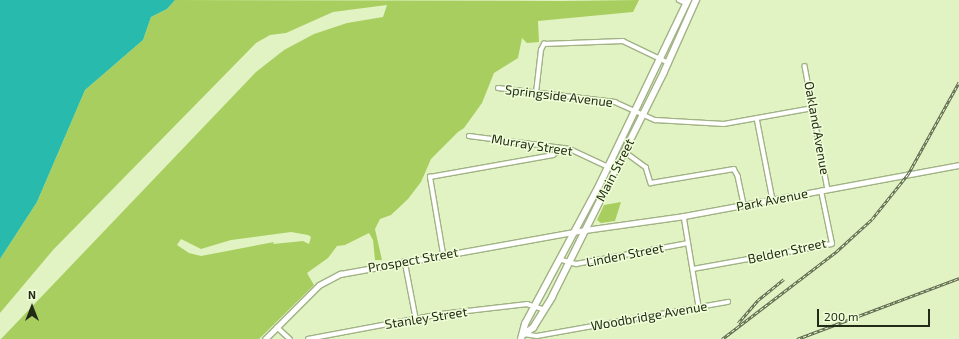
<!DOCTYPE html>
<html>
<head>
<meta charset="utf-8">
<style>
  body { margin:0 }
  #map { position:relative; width:959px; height:339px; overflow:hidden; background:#e1f3c3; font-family:"Exo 2",sans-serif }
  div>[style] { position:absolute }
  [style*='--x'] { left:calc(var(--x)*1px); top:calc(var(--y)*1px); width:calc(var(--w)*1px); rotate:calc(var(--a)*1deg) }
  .green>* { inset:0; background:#a9ce60 }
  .water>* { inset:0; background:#28bbad }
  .roads { filter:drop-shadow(1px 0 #a1b285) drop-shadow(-1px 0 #a1b285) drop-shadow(0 1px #a1b285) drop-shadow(0 -1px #a1b285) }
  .minor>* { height:3.5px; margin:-1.75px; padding:0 1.75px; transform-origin:1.75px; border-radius:1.75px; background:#fff }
  .tertiary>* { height:4.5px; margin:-2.25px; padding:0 2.25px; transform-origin:2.25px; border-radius:2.25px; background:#fff }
  .secondary>* { height:5px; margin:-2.5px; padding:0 2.5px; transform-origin:2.5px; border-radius:2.5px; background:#fff }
  .trunk>* { height:5.5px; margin:-2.75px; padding:0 2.75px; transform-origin:2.75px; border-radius:2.75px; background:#fff }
  .rail>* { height:2.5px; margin-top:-1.25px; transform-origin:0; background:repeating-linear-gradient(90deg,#f0ffd8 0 3px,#5c664b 0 6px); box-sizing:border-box; border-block:1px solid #5c664b }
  span { translate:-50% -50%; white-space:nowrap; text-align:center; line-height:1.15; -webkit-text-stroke:3px #f0ffd8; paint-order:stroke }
  .street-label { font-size:13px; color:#242a18 }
  .north { position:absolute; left:12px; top:287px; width:40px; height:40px; -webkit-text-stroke:3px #f0ffd8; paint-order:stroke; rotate:0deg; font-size:11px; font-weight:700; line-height:16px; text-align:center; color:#242a18 }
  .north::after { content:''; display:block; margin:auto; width:14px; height:18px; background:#242a18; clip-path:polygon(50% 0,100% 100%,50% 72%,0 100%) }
  .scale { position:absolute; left:817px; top:309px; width:113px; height:18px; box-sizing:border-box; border:2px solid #242a18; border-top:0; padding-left:5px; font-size:12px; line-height:14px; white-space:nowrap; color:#242a18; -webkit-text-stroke:3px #f0ffd8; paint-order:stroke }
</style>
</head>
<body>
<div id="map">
  <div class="green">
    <div style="clip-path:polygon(evenodd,175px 0,562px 1px,639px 0,633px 12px,538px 21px,539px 42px,527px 43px,522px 38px,518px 58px,494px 73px,482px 103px,464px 128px,458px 132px,431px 159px,421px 182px,408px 199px,391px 215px,380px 219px,375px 229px,382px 260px,375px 260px,373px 240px,369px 233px,345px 245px,337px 246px,328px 258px,307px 273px,314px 285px,259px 339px,1px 339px,256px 72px,284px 50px,314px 34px,347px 23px,383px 17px,387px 5px,333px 12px,286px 33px,270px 35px,256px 43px,53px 250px,0 313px,0 259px,37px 202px,85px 90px,143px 40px,151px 17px,167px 9px,175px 0,291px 232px,308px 235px,311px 237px,309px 244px,303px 241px,273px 244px,274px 242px,201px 256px,189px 253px,177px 245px,181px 239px,201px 249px,231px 240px,291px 232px)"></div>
    <div style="clip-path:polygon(621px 202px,615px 221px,601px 223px,597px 220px,604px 205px)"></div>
  </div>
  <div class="water">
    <div style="clip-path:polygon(0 0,175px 0,167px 9px,151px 17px,143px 40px,85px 90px,37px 202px,0 259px)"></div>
  </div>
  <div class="roads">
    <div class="minor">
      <div style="--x:679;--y:0;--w:8;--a:23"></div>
      <div style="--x:805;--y:66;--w:126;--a:79.5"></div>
      <div style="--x:498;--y:88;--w:118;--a:6.8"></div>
      <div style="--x:615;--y:102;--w:44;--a:24.2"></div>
      <div style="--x:655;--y:120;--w:69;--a:3.3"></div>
      <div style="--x:724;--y:124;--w:90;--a:-10.2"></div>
      <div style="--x:536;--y:93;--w:43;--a:-83.4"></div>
      <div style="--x:541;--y:50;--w:7;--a:-63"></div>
      <div style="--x:544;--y:44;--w:79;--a:-2.2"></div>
      <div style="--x:623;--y:41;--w:51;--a:25.6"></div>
      <div style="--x:757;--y:118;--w:84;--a:79"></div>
      <div style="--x:469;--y:136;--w:102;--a:7.3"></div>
      <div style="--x:570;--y:149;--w:50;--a:25"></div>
      <div style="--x:625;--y:152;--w:26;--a:36"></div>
      <div style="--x:646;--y:167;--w:17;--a:73"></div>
      <div style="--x:651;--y:183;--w:84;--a:-9.6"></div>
      <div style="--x:734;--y:169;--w:8;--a:60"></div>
      <div style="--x:738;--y:176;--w:30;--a:78"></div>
      <div style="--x:684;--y:216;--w:92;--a:80.6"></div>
      <div style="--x:443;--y:254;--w:78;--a:-99.6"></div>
      <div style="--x:430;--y:177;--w:125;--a:-10.1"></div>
      <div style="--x:553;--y:155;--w:12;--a:-35"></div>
      <div style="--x:562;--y:260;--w:15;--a:16"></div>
      <div style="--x:576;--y:264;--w:114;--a:-10.6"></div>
      <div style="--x:405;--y:261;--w:58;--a:79.1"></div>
      <div style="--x:693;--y:269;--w:141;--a:-10.2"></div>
      <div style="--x:832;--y:244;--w:54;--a:-101.7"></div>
      <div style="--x:277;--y:327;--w:18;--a:43"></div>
      <div style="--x:524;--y:334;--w:13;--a:9"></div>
      <div style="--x:537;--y:336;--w:194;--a:-10.1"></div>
      <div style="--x:308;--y:339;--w:135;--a:-10.6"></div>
      <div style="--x:441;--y:314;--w:87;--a:-6.6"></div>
      <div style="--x:527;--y:304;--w:19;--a:18"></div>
    </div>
    <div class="tertiary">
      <div style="--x:585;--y:230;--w:100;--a:-8"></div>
      <div style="--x:684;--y:216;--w:280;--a:-10.5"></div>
    </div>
    <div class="secondary">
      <div style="--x:265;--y:339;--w:76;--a:-45"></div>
      <div style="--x:319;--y:285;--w:24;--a:-28"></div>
      <div style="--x:340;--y:274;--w:249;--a:-10.2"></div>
    </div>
    <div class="trunk">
      <div style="--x:524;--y:334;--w:11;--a:-34"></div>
      <div style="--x:533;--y:328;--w:36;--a:-58"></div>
      <div style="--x:552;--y:297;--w:251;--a:-63.5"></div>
      <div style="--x:664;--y:72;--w:79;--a:-66"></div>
      <div style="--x:521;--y:339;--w:16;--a:-75"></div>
      <div style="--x:525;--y:324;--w:154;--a:-61.8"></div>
      <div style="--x:598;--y:188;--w:208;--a:-64.4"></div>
    </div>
  </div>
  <div class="rail">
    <div style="--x:738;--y:323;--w:30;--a:-49"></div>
    <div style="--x:758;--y:300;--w:33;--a:-39"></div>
    <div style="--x:722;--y:339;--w:145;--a:-37.4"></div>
    <div style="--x:837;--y:251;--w:47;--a:-42.4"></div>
    <div style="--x:872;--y:219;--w:58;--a:-51.3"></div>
    <div style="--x:908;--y:174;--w:105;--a:-61"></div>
    <div style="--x:797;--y:339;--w:173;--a:-20.6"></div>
  </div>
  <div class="street-label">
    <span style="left:559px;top:96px;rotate:7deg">Springside Avenue</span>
    <span style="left:817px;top:128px;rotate:80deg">Oakland Avenue</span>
    <span style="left:532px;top:145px;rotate:9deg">Murray Street</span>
    <span style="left:615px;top:170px;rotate:-63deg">Main Street</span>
    <span style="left:772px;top:200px;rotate:-11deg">Park Avenue</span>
    <span style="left:787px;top:251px;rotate:-12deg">Belden Street</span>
    <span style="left:625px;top:255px;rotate:-11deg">Linden Street</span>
    <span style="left:413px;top:260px;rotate:-10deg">Prospect Street</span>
    <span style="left:649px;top:316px;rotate:-10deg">Woodbridge Avenue</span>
    <span style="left:426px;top:318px;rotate:-9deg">Stanley Street</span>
  </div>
  <div class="north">N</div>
  <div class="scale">200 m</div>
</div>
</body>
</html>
